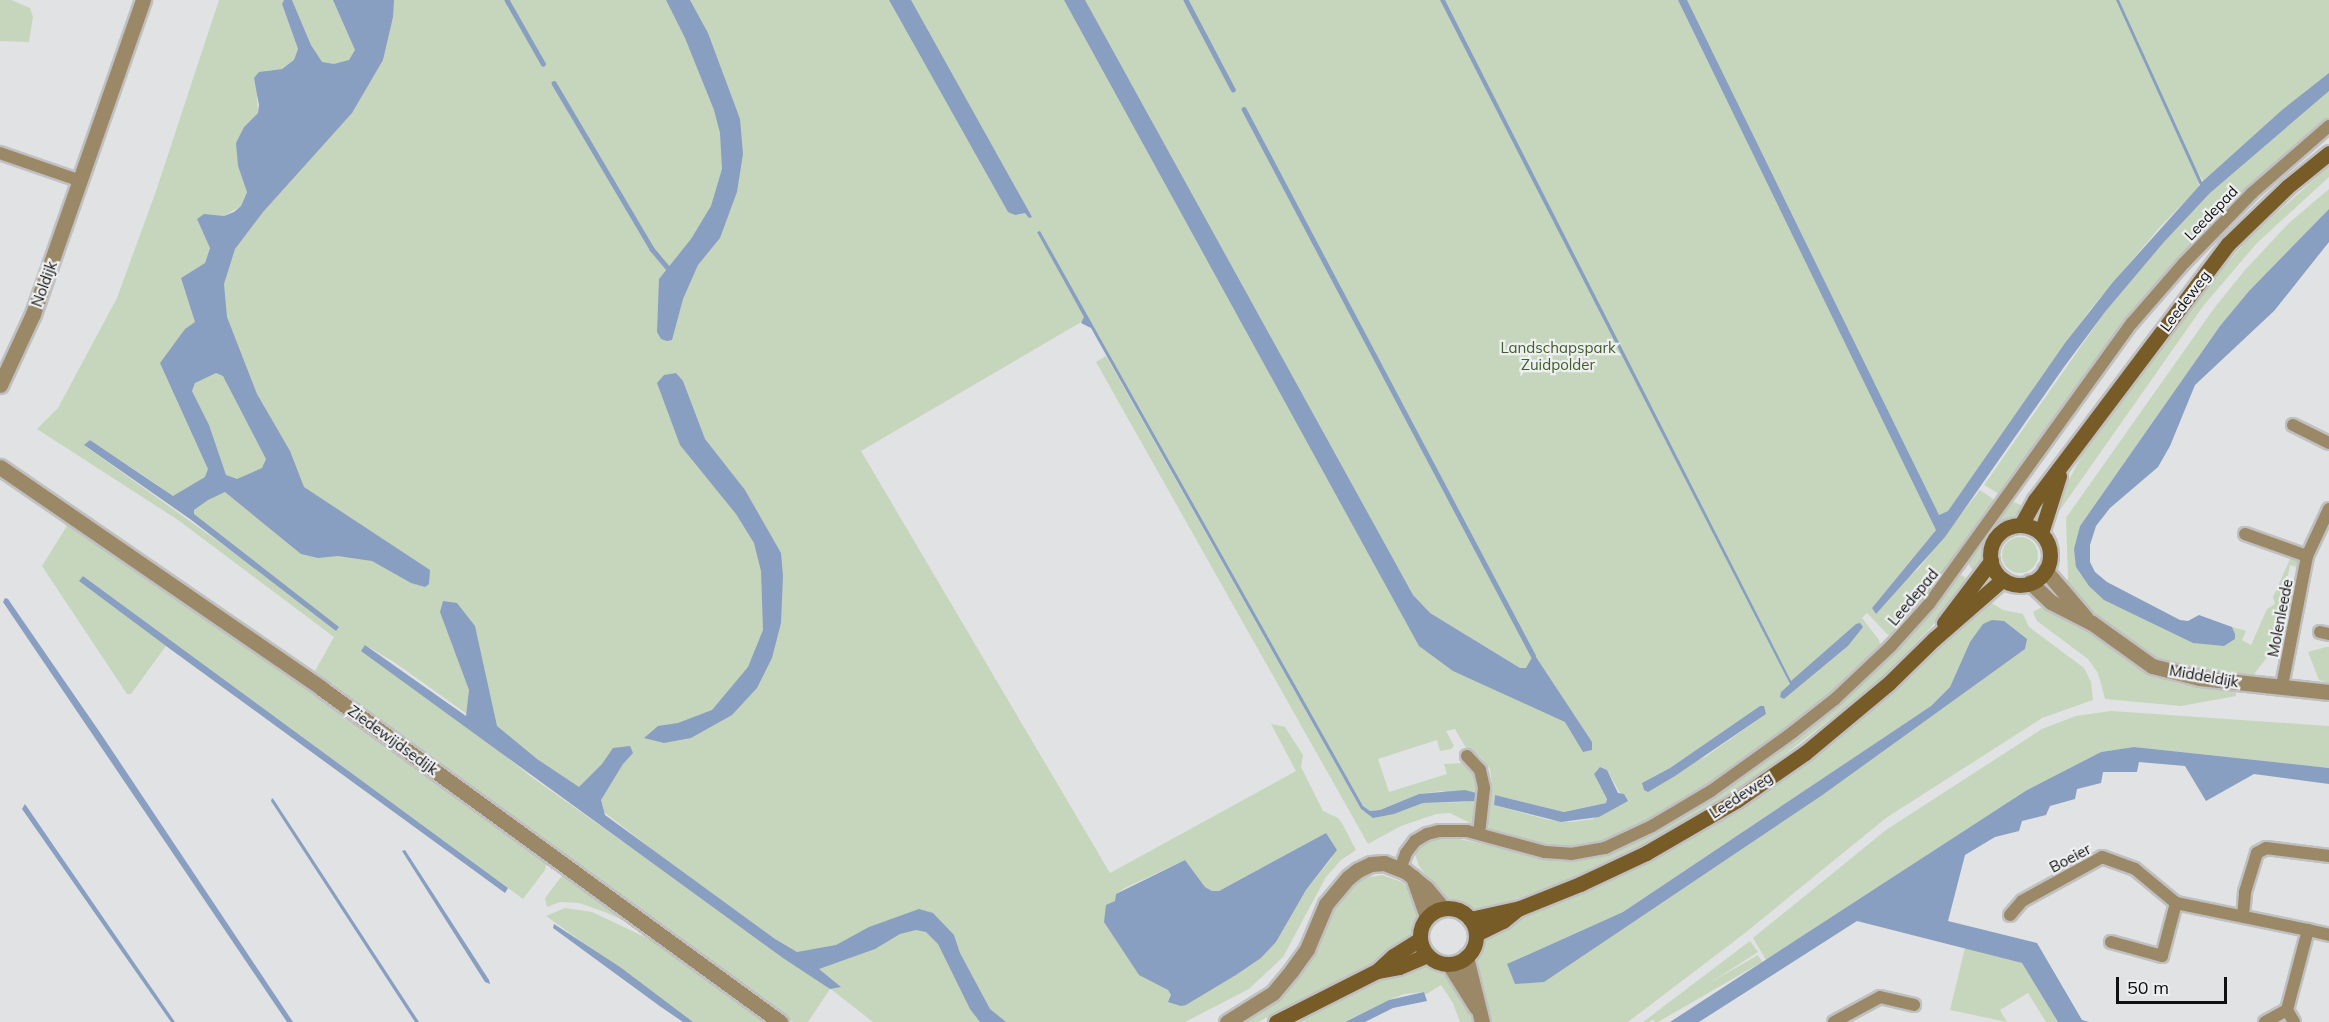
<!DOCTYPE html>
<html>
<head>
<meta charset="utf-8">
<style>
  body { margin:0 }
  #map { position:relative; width:2329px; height:1022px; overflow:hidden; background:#e1e2e3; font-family:Mulish,sans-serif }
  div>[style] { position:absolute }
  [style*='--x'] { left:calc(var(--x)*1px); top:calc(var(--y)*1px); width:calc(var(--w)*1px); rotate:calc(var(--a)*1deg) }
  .green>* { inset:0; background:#c6d6bc; transform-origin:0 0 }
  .round { border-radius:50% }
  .water>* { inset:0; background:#889fc1 }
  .stream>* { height:4.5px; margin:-2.25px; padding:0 2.25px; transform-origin:2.25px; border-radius:2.25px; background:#889fc1 }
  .roads { filter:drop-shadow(2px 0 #c0c0c1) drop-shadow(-2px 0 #c0c0c1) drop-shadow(0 2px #c0c0c1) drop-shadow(0 -2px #c0c0c1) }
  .minor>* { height:12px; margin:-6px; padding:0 6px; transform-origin:6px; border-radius:6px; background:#9b8867 }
  .tertiary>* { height:15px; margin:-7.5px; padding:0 7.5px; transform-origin:7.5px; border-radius:7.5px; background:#9b8867 }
  .secondary>* { height:15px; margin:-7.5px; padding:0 7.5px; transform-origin:7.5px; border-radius:7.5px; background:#785c27 }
  .secondary>.ring { margin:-7.5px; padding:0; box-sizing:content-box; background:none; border:15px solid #785c27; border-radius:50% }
  span { translate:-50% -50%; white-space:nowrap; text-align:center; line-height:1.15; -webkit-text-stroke:4.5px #eeeff0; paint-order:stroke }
  .street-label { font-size:15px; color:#101011 }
  .park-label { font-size:15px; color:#425f2b }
  .scale { position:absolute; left:2116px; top:977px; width:111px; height:27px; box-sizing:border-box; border:3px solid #101011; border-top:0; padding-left:8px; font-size:18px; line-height:21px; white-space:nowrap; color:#101011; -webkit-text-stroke:4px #eeeff0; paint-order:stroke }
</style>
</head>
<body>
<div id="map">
  <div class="green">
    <div style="clip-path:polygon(0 0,11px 0,30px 8px,33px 17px,29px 42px,0 41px)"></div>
    <div style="clip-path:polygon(evenodd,219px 0,284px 0,282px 4px,298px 49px,294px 61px,282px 69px,266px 71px,257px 99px,258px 113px,244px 127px,238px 166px,247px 191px,241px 206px,224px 216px,197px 219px,210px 247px,205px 263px,181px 278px,195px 317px,312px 47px,292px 0,2329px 0,2329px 76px,2282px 110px,2204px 182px,2198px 173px,2199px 187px,2160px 227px,2089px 311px,1948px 511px,1939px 515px,1936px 530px,1872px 608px,1919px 568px,1980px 490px,1993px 499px,1995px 504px,1934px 590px,1893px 636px,1887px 634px,1867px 613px,1862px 618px,1879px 640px,1881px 649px,1836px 689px,1773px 741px,1717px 781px,1639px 826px,1609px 840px,1586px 847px,1563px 849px,1536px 844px,1490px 831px,1487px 824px,1492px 785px,1490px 769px,1480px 756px,1466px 748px,1455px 729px,1446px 731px,1454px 746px,1451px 749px,1440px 751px,1437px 740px,1378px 759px,1389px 792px,1447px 774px,1444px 764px,1462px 763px,1467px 765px,1477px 777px,1479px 785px,1477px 816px,1472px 824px,1450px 813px,1436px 814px,1401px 826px,1368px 844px,1096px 362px,1106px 356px,1361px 809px,1364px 812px,1394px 814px,1423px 803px,1468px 802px,1442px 791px,1419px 794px,1380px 810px,1370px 811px,1363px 806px,1088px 318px,861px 451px,1110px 873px,1296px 771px,1271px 724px,1285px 727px,1303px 755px,1301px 767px,1323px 811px,1338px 818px,1343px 825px,1356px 850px,1341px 860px,1326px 877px,1283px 957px,1249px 989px,1185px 1022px,873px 1022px,604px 812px,394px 662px,365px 645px,533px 778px,830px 989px,808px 1022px,793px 1022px,315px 671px,334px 637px,178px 520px,37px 429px,58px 408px,117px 298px,156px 191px,219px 0,90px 440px,159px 486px,158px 490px,208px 525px,339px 628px,85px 446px,90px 440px,219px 0,1856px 624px,1848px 646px,1784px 699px,1781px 692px,1790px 685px,1775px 651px,1791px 682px,1856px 624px,219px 0,1760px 706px,1766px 714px,1705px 757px,1642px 783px,1670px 768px,1760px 706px,219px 0,1600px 767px,1607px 770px,1621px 795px,1593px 819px,1570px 822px,1549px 820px,1494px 805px,1495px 795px,1564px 812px,1606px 803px,1607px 799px,1594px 774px,1600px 767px,219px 0,1326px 833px,1332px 858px,1306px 890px,1276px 942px,1261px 958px,1236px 975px,1186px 1005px,1175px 1003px,1168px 990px,1154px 982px,1110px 904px,1115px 901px,1116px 894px,1125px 888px,1185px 860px,1205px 887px,1212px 891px,1219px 891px,1326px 833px)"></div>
    <div style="clip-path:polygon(2329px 91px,2329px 119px,2233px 202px,2136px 308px,2005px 491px,1999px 494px,1984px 485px,2105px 312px,2164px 242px,2210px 193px)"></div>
    <div style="clip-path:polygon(2329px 166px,2329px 177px,2257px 243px,2204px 305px,2060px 510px,2053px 510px,2081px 457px,2197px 298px,2250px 237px)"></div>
    <div style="clip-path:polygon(2329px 189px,2329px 209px,2249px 291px,2220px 326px,2080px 526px,2076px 567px,2155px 624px,2193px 643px,2235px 634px,2232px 627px,2246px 631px,2242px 640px,2251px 645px,2267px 609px,2275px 604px,2273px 597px,2291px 557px,2294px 556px,2301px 562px,2300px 568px,2290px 565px,2286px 584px,2293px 590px,2293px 595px,2284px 610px,2271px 652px,2254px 674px,2208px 673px,2176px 667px,2150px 655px,2117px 633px,2065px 588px,2068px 578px,2066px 518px,2215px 307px,2245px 270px,2289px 223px)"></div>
    <div style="clip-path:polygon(2014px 502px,2025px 507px,2019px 516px,1999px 527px,1990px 535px,1983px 560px,1974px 572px,1969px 565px,1970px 559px,2009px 505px)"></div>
    <div style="clip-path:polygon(70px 521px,537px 852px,547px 862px,545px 870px,523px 899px,83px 576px,80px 581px,166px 646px,131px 694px,127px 694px,42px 566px)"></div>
    <div class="round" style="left:2002px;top:537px;width:36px;height:36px"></div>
    <div style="clip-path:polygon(1962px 575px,1968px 580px,1934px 624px,1881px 679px,1755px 778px,1653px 840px,1574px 878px,1488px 909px,1472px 909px,1441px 896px,1419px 866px,1414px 851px,1420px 840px,1435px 834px,1561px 860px,1611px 852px,1663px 825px,1747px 774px,1832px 709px,1905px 640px,1955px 579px)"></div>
    <div style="clip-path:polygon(evenodd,1985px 599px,2003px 610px,2023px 614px,2029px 627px,2084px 668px,2091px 682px,2093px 700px,2042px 718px,1886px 818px,1745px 933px,1628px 1022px,1491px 1022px,1474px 964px,1478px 942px,1496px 928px,1789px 770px,1849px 727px,1985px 599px,1970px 642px,2025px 649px,1635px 918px,1507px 964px,1623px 912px,1931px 706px,1950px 687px,1970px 642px)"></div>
    <div style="clip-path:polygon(2046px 605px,2149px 673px,2180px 684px,2236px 692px,2236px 696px,2181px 706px,2105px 699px,2098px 673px,2088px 659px,2037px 621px,2033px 612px)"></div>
    <div style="clip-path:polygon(2326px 647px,2329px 647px,2329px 683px,2319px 680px,2308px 652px)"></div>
    <div style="clip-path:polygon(2111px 711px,2329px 726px,2329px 768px,2134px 747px,2101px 752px,2027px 790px,1766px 960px,1753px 938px,1886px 830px,2042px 729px,2076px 716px)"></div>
    <div style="clip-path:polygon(1382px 875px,1402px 882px,1410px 891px,1418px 913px,1411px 936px,1401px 947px,1359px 971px,1258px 1022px,1241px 1022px,1288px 988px,1306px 966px,1338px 901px,1345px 893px,1363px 878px)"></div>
    <div style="clip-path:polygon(571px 876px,650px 933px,605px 912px,579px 903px,560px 902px,547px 907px,545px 898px,561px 877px)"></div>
    <div style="clip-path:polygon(565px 908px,592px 912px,683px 955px,774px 1022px,693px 1022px,546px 916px)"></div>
    <div style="clip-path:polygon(1750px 941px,1758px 952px,1649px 1022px,1643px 1022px)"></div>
    <div style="clip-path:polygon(1965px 948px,2022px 963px,2058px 1022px,2046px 1022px,2028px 993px,2000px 1010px,2007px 1022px,1950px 1010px)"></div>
    <div style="left:1758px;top:955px;width:8px;height:123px;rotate:60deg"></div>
    <div style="clip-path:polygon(1418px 965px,1429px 965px,1442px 970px,1452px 979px,1473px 1022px,1460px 1022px,1453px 1003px,1441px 985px,1425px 995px,1424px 992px,1404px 994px,1389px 1000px,1344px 1022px,1294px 1022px,1380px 978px)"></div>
  </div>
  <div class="water">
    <div style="clip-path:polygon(evenodd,284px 0,292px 0,311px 45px,322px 62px,334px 64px,349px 60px,355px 50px,333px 0,394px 0,393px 17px,383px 60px,352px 113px,263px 212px,235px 249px,224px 284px,227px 317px,257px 394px,290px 451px,304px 487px,430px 570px,429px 584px,425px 587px,411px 583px,372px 561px,338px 556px,318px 558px,301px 554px,225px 492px,208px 500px,194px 510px,194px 514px,339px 627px,336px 631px,190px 519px,84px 445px,90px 440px,173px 496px,205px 477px,208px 469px,160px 363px,185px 329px,195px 322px,181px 278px,205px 263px,210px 248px,197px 219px,204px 214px,224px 216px,234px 212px,241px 206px,247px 192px,238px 166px,236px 143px,244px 127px,258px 113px,259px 105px,254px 78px,259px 72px,282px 69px,294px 60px,298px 49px,282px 4px,284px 0,216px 373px,223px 376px,266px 459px,262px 468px,237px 479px,226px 475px,209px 425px,192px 391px,195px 383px,216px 373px)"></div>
    <div style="clip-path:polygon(666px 0,690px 0,708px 33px,740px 119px,743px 154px,737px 192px,720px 238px,698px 265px,683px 299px,672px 340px,667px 341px,661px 339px,657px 332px,659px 279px,691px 239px,711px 206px,722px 169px,720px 133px,714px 110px,685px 38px)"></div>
    <div style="clip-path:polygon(889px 0,911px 0,1032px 217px,1029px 218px,1025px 213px,1015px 215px,1008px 212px)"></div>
    <div style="clip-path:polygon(1064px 0,1085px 0,1413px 595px,1430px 613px,1520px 668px,1526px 668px,1534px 654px,1592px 742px,1592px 750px,1583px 752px,1565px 722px,1453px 671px,1419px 646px)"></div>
    <div style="clip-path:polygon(1440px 0,1445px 0,1791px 681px,1856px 624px,1860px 623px,1863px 627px,1848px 646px,1784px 699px,1780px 697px,1781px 692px,1790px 684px)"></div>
    <div style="clip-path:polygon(1678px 0,1687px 0,1939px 515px,1948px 511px,2065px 343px,2113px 282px,2200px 185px,2116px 0,2119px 0,2202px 182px,2282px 110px,2329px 73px,2329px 91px,2210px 193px,2164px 242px,2105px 312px,2064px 367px,1945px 537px,1876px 614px,1872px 608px,1936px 530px)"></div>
    <div style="clip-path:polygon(2329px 209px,2329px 242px,2274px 311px,2195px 385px,2170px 446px,2158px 467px,2110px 508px,2096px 526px,2090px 545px,2090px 562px,2095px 572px,2107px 582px,2180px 620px,2188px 621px,2199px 615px,2232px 627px,2235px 634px,2235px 639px,2224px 646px,2193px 643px,2104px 600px,2089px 586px,2076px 567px,2074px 549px,2080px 526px,2220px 326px,2249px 291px)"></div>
    <div style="clip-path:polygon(1040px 231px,1363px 806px,1370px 811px,1380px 810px,1419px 794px,1465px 790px,1476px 793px,1475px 801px,1423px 803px,1394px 814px,1373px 818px,1361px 809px,1091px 328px,1081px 323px,1084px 317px,1037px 232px)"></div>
    <div style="clip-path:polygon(676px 373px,683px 381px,705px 439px,745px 490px,781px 553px,783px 576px,781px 623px,772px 658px,757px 688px,732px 715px,691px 738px,664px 743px,644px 738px,658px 726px,678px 723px,712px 710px,748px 667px,763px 630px,761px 571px,754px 543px,736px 514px,680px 445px,657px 383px,664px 375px)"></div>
    <div style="clip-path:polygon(83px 576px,508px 888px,505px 893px,166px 646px,79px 581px)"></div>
    <div style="clip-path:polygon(5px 598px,8px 599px,101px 734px,293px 1022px,287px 1022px,3px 602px)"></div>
    <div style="clip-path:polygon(443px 601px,457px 603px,475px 626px,497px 726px,537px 759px,579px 787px,602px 764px,613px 748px,630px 746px,633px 753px,623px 764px,601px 800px,605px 815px,775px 939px,797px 952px,836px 945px,869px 927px,919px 909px,933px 913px,954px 935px,960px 953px,990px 1009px,1006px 1022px,980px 1022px,970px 1009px,938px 944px,926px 932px,916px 930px,900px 934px,875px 949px,819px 969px,841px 987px,830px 989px,783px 958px,361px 651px,365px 645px,466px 716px,469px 690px,440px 612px)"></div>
    <div style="clip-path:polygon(1992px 620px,2004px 621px,2027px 639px,2025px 649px,1821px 796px,1544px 982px,1515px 984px,1507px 964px,1623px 912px,1931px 706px,1950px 687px,1970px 642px,1983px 624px)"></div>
    <div style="clip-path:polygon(1760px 706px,1764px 706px,1766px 714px,1675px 776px,1648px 792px,1644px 790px,1642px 783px,1670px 768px)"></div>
    <div style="clip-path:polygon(2134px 747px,2329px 768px,2329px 784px,2254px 774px,2206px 801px,2185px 766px,2139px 762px,2137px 772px,2103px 772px,2101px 783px,2077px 789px,2075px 799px,2050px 806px,2046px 815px,2022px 821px,2019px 831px,1995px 837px,1965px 855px,1948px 921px,2037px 943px,2082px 1020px,2089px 1022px,2058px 1022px,2022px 963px,1857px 921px,1699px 1022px,1670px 1022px,2027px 790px,2101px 752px)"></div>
    <div style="clip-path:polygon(1600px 767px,1607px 770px,1618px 793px,1624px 794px,1628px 801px,1599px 817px,1561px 822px,1494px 805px,1495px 795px,1564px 812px,1606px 803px,1607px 799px,1594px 774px)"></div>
    <div style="clip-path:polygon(272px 798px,274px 800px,419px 1022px,415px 1022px,271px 801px)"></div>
    <div style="clip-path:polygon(25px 804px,175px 1022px,171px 1022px,22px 809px)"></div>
    <div style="clip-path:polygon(1326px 833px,1337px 850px,1306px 890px,1276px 942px,1261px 958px,1236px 975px,1186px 1005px,1181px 1006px,1168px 1002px,1171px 995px,1168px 990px,1139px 975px,1104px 922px,1106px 905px,1115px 901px,1116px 894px,1185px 860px,1205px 887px,1212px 891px,1219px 891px)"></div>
    <div style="clip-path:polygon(405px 850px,489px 980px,490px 984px,485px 982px,402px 851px)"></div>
    <div style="clip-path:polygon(554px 924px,620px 967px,693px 1022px,683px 1022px,661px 1007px,553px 928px)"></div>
    <div style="clip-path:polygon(1424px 992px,1427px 1001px,1393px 1008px,1365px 1022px,1345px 1022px,1389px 1000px)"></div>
  </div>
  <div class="stream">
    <div style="--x:507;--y:0;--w:73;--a:60.3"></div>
    <div style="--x:1186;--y:0;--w:101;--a:62.2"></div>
    <div style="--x:554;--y:83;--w:193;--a:59.4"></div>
    <div style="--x:652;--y:249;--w:23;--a:50"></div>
    <div style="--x:1244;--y:109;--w:618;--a:62.11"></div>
  </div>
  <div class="roads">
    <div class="minor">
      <div style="--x:0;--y:153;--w:86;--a:19.1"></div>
      <div style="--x:2293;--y:425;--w:40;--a:26.6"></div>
      <div style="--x:2245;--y:534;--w:66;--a:19.5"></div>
      <div style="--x:2320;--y:632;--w:9;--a:13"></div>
      <div style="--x:2282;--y:686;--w:132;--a:-79.1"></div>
      <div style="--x:2307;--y:556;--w:52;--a:-64.9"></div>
      <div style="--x:1467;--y:756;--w:19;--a:47"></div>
      <div style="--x:1480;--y:770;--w:18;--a:77"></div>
      <div style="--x:1484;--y:788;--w:46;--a:96.2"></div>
      <div style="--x:1400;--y:869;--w:17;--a:-69"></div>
      <div style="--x:1406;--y:853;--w:15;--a:-53"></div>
      <div style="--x:1415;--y:841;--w:14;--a:-30"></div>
      <div style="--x:1427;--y:834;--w:12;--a:-14"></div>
      <div style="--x:1439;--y:831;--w:28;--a:0"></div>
      <div style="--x:1467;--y:831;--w:81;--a:15.1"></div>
      <div style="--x:1545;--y:852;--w:26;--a:4"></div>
      <div style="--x:1571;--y:854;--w:35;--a:-10"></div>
      <div style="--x:1605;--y:848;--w:52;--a:-25.1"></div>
      <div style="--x:1652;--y:826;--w:69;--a:-30.7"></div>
      <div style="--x:1711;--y:791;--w:101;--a:-35.7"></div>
      <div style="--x:1793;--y:732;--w:53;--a:-38.2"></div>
      <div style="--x:1835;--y:699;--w:77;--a:-43.4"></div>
      <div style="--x:1891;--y:646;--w:57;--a:-47.9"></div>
      <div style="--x:1929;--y:604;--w:347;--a:-54.2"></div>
      <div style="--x:2132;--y:323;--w:79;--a:-49.1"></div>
      <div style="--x:2184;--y:263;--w:98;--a:-45.8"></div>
      <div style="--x:2252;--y:193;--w:102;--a:-41"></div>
      <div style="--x:2010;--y:915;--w:18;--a:-49"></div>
      <div style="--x:2022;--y:901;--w:91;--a:-28.8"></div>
      <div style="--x:2102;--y:857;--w:35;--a:20"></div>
      <div style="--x:2135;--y:869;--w:53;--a:39.7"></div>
      <div style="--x:2176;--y:903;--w:135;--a:11.6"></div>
      <div style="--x:2243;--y:916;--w:24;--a:-85"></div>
      <div style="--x:2245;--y:892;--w:41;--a:-72.9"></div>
      <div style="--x:2257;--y:853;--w:10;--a:-29"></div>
      <div style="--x:2266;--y:848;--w:64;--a:7.2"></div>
      <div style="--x:2111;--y:942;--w:53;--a:15.4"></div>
      <div style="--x:2162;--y:956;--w:55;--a:-75.2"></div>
      <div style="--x:1834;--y:1022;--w:52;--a:-28.5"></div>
      <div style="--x:1880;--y:997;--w:35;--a:13"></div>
      <div style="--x:2265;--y:1022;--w:25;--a:-29"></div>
      <div style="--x:2294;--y:1022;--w:14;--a:-120"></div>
      <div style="--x:2287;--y:1010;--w:83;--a:-75.3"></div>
      <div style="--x:2308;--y:930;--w:22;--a:13"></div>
    </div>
    <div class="tertiary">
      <div style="--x:0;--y:385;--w:78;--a:-65.1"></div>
      <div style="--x:33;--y:314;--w:333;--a:-70.7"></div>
      <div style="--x:0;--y:467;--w:390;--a:34.5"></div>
      <div style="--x:321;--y:688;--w:568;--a:36.04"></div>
      <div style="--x:2045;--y:570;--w:62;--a:49.6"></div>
      <div style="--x:2030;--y:582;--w:29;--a:44"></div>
      <div style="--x:2051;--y:602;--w:46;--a:27.1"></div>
      <div style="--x:2092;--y:623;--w:74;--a:35.6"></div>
      <div style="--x:2152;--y:666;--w:49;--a:14"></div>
      <div style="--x:2200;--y:678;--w:130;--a:6.2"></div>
      <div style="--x:1413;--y:877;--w:42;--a:70.7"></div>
      <div style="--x:1466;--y:957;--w:67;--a:76.2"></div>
      <div style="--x:1449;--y:964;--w:51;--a:57.9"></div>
      <div style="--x:1227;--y:1022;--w:54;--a:-32.2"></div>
      <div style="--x:1273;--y:993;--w:30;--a:-50"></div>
      <div style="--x:1292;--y:970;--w:26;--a:-54"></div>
      <div style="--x:1307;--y:949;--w:49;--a:-67.1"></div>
      <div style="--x:1326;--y:904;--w:35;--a:-50"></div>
      <div style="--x:1349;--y:877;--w:11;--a:-38"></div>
      <div style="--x:1358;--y:870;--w:14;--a:-25"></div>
      <div style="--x:1371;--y:864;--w:13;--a:-4"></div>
      <div style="--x:1384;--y:863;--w:22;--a:21"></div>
      <div style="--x:1405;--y:871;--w:27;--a:39"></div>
      <div style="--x:1426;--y:888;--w:26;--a:50"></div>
    </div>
    <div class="secondary">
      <div style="--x:2021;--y:525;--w:29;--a:-61"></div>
      <div style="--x:2035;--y:500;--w:321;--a:-53"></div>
      <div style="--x:2228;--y:244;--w:82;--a:-44"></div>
      <div style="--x:2287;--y:187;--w:54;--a:-39"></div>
      <div class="ring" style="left:1990px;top:525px;width:45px;height:45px"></div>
      <div style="--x:2041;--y:533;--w:60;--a:-72.5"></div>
      <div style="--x:1944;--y:623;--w:78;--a:-52.8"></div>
      <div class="ring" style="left:1420px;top:908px;width:41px;height:41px"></div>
      <div style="--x:1470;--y:919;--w:51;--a:-12.4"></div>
      <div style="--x:1520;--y:908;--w:65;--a:-21.8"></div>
      <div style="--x:1580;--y:884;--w:73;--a:-25.2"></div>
      <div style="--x:1646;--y:853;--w:105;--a:-30.2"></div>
      <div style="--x:1737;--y:800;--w:83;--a:-34.7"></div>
      <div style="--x:1805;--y:753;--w:109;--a:-39.8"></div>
      <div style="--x:1889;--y:683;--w:63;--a:-44.4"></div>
      <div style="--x:1934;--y:639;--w:91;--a:-41"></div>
      <div style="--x:1476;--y:934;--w:30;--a:-26"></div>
      <div style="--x:1503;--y:921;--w:19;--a:-39"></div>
      <div style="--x:1377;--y:971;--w:22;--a:-43"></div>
      <div style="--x:1393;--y:956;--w:32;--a:-32"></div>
      <div style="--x:1276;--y:1022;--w:113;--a:-26.8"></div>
      <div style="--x:1377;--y:971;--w:22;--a:-10"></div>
      <div style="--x:1399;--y:967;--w:30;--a:-23"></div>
    </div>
  </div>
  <div class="street-label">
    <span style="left:2211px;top:213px;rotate:-46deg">Leedepad</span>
    <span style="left:44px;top:284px;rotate:-70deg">Noldijk</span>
    <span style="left:2185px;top:301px;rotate:-53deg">Leedeweg</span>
    <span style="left:1913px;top:597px;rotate:-50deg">Leedepad</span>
    <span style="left:2280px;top:618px;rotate:-79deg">Molenleede</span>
    <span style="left:2204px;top:676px;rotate:10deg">Middeldijk</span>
    <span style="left:393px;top:740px;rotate:36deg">Ziedewijdsedijk</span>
    <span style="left:1741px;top:795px;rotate:-33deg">Leedeweg</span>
    <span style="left:2070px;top:858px;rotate:-28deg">Boeier</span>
  </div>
  <div class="park-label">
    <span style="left:1558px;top:356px">Landschapspark<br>Zuidpolder</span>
  </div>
  <div class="scale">50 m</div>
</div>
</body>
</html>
